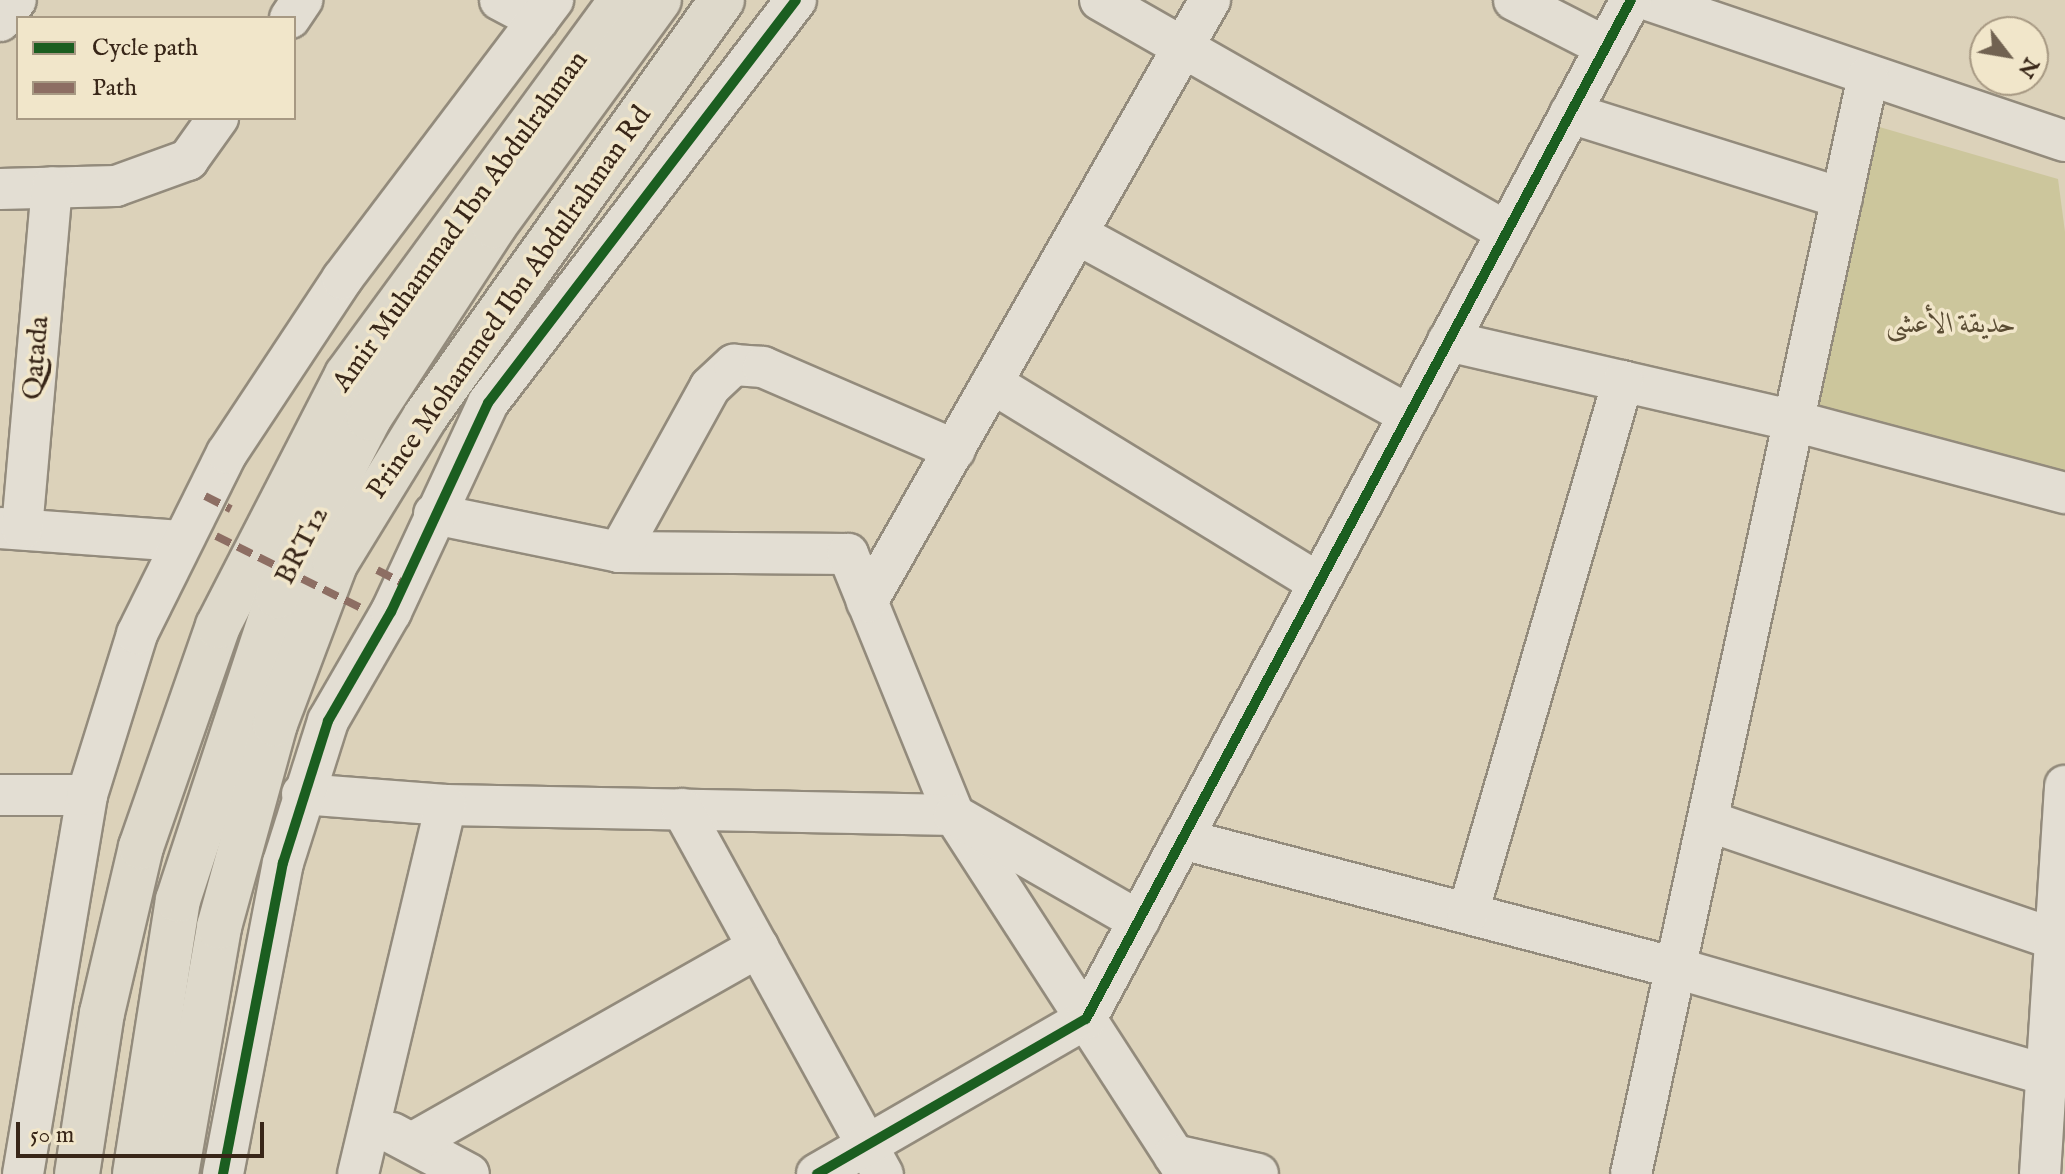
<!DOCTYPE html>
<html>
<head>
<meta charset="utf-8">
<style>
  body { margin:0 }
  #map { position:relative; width:2065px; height:1174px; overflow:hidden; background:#dcd2ba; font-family:"IM FELL English",Amiri,serif }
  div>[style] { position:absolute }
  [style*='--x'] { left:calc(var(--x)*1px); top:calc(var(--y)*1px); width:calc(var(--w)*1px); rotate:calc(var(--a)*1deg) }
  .green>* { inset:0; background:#ccc69c }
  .roads { filter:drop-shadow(2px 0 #938b7c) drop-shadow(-2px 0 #938b7c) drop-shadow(0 2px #938b7c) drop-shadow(0 -2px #938b7c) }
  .minor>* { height:40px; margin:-20px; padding:0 20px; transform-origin:20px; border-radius:20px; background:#e3ded3 }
  .major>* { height:44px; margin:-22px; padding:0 22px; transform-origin:22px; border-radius:22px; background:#ded9cb }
  .quiet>* { height:8px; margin-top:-4px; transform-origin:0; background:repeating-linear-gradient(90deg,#8d6e63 0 16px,transparent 0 24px) }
  .cycleway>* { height:10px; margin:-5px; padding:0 5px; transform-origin:5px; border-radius:5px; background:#1b5e20 }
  span { translate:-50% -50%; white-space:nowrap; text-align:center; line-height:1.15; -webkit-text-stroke:7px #f1e6ca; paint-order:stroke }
  .street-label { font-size:28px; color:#382618 }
  .park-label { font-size:28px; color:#5a4c33; font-style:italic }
  .legend { position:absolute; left:16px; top:16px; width:280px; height:104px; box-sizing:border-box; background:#f1e6ca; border:2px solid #a79983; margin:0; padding:10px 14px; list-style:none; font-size:24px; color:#382618 }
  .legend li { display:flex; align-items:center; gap:16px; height:40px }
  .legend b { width:40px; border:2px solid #a79983 }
  .north { position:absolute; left:1969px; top:16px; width:80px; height:80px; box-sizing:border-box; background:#f1e6ca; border:2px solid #a79983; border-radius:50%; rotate:121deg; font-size:22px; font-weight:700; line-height:32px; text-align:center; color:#382618 }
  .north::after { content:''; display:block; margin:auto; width:28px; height:36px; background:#716251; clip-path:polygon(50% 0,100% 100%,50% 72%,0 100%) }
  .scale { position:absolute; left:16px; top:1122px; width:248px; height:36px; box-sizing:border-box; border:4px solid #382618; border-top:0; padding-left:10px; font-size:24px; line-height:28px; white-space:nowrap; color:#382618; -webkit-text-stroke:6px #f1e6ca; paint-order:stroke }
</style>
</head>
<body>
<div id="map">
  <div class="green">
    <div style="clip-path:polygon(1876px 126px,2058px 179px,2065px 232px,2065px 478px,1817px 407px)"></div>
  </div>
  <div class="roads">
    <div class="minor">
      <div style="--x:500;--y:0;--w:43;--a:27.8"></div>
      <div style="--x:1100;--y:0;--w:468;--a:29.7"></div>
      <div style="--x:1514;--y:0;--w:103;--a:27.1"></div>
      <div style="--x:1648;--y:0;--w:440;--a:18.7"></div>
      <div style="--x:290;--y:18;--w:22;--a:-56"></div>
      <div style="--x:0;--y:21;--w:26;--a:-53"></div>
      <div style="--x:1570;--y:113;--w:285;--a:17.4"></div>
      <div style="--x:0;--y:189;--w:116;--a:-1.5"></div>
      <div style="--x:116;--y:186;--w:77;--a:-19.9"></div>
      <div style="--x:188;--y:160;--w:52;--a:-54.5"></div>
      <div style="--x:1077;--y:234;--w:378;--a:28.6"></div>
      <div style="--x:1448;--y:341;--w:355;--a:13"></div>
      <div style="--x:1794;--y:421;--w:280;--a:14.9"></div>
      <div style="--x:992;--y:383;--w:383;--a:31.5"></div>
      <div style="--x:434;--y:514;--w:189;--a:11.6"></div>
      <div style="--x:619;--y:552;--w:229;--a:0.5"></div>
      <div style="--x:848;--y:554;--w:282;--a:67.9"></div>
      <div style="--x:954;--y:815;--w:427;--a:57.1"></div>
      <div style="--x:0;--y:528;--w:182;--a:4.1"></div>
      <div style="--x:22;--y:529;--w:343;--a:-85"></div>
      <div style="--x:619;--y:552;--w:188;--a:-61.1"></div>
      <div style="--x:710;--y:387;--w:33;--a:-43"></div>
      <div style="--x:734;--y:365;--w:29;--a:4"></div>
      <div style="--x:763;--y:367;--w:209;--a:23.4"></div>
      <div style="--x:867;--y:602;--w:693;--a:-60.33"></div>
      <div style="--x:302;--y:794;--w:144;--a:4.4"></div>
      <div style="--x:446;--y:805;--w:508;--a:1.13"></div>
      <div style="--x:954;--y:815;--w:213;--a:29.8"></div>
      <div style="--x:0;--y:795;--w:87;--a:0"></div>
      <div style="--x:682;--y:809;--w:417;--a:61.2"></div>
      <div style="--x:1708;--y:821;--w:367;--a:18.8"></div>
      <div style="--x:1182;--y:839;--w:511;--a:14.64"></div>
      <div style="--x:1676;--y:968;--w:385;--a:16.1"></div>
      <div style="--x:1468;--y:913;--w:554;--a:-73.76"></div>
      <div style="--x:392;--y:1133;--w:87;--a:28"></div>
      <div style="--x:412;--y:1143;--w:398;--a:-29.5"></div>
      <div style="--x:1174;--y:1155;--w:86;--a:12.7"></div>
      <div style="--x:23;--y:1174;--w:384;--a:-80.4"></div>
      <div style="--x:87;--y:795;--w:169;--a:-72.7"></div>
      <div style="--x:137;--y:634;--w:202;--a:-63.6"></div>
      <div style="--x:227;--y:453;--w:209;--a:-56.5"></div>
      <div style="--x:342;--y:279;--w:350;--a:-52.9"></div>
      <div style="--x:223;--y:1174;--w:317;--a:-79.1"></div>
      <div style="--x:283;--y:863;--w:149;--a:-72.4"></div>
      <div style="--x:328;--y:721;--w:126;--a:-60"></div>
      <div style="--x:391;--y:612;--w:230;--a:-65.1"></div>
      <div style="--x:488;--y:403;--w:507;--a:-52.61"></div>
      <div style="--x:358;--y:1174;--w:379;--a:-76.6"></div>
      <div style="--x:817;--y:1174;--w:310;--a:-30"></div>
      <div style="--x:1086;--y:1019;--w:1156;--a:-61.86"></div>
      <div style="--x:1631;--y:1174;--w:1123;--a:-77.82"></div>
      <div style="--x:2040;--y:1174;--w:389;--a:-86.3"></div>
    </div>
    <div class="major">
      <div style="--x:77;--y:1174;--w:163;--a:-81.2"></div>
      <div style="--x:102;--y:1013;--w:171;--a:-76.8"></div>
      <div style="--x:141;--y:847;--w:234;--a:-70.8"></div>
      <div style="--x:218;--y:626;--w:282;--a:-62.8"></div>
      <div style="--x:347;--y:375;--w:464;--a:-53.8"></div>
      <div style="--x:135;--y:1174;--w:277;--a:-81.1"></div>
      <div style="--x:178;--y:900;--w:320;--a:-71.8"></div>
      <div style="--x:278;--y:596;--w:200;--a:-62.9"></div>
      <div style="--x:369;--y:418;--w:229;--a:-56.9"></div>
      <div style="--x:494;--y:226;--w:280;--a:-53.9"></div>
      <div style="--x:176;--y:1174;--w:251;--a:-80.1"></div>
      <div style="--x:219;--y:927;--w:211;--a:-74.6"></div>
      <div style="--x:275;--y:724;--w:171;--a:-69.4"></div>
      <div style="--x:335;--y:564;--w:172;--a:-58.5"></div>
      <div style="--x:425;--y:417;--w:512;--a:-54.54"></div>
    </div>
  </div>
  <div class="quiet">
    <div style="--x:205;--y:496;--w:29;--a:27"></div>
    <div style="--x:216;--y:536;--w:162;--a:26.4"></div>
    <div style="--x:377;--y:570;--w:30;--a:27"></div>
  </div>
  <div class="cycleway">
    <div style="--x:223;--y:1174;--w:317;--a:-79.1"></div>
    <div style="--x:283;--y:863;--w:149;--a:-72.4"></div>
    <div style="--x:328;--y:721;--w:126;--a:-60"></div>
    <div style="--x:391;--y:612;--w:230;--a:-65.1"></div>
    <div style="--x:488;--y:403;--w:507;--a:-52.61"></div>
    <div style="--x:817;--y:1174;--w:310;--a:-30"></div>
    <div style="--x:1086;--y:1019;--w:1156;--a:-61.86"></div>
  </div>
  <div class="street-label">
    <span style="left:461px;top:222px;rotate:-54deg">Amir Muhammad Ibn Abdulrahman</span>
    <span style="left:510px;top:303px;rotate:-55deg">Prince Mohammed Ibn Abdulrahman Rd</span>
    <span style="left:37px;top:358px;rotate:-85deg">Qatada</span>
    <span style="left:303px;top:546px;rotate:-63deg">BRT12</span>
  </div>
  <div class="park-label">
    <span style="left:1951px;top:325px">حديقة الأعشى</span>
  </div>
  <ul class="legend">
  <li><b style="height:10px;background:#1b5e20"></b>Cycle path</li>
  <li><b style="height:10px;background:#8d6e63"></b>Path</li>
  </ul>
  <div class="north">N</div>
  <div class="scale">50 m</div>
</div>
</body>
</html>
